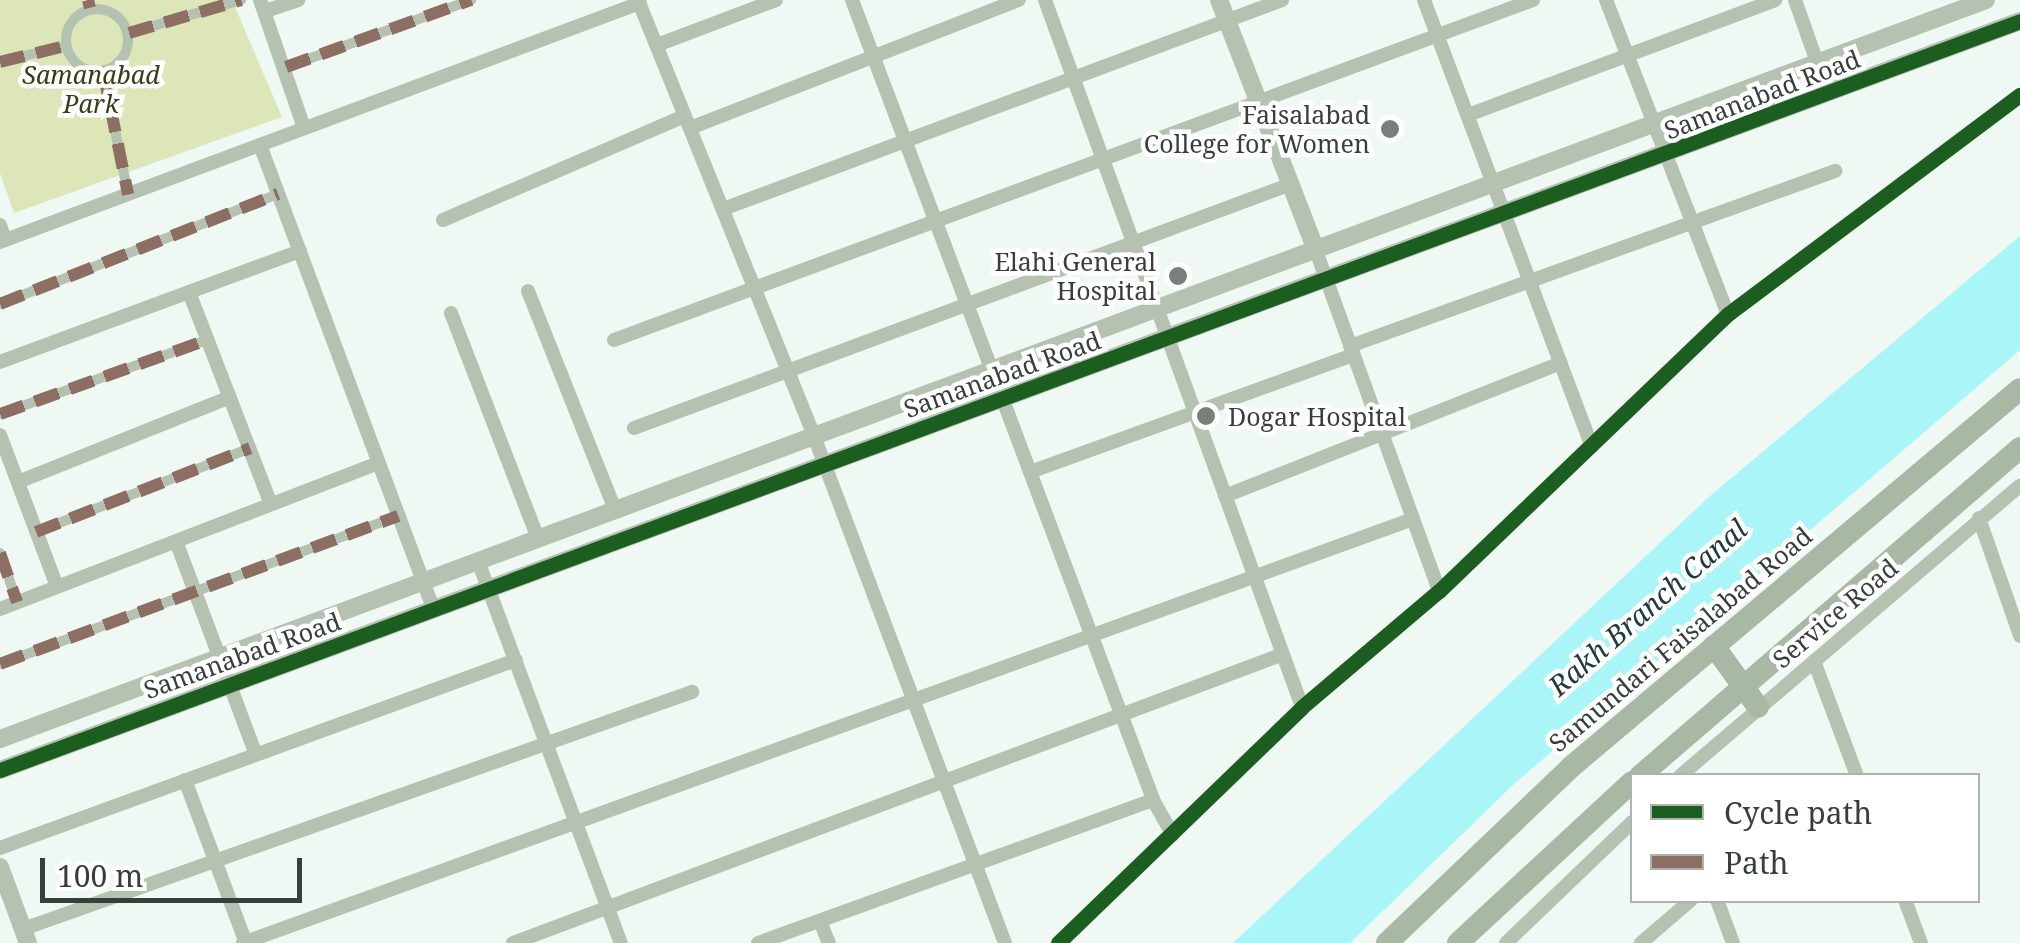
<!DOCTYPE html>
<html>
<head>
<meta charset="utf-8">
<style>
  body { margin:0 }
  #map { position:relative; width:2020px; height:943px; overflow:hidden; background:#eff8f2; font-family:"Noto Serif",serif }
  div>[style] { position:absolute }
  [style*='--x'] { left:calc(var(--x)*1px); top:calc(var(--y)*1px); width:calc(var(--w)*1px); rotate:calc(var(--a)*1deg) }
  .green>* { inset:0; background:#dce6b8 }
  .water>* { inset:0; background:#aaf5f8 }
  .pedestrian>* { height:10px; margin:-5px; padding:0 5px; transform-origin:5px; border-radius:5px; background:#b5c1b1 }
  .pedestrian>.ring { margin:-5px; padding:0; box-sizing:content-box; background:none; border:10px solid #b5c1b1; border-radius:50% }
  .minor>* { height:14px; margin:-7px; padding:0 7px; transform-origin:7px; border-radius:7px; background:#b5c1b1 }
  .tertiary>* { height:18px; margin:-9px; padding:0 9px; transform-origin:9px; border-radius:9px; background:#b5c1b1 }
  .primary>* { height:22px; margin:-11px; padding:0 11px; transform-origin:11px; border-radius:11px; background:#a9b8a4 }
  .quiet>* { height:12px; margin-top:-6px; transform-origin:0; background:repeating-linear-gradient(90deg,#8d6e63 0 25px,transparent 0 37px) }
  .cycleway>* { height:15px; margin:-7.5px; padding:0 7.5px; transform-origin:7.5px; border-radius:7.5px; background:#1b5e20 }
  .dots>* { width:28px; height:28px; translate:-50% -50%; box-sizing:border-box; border:5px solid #fff; border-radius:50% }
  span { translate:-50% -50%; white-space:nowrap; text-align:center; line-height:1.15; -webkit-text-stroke:9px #fff; paint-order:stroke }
  .park-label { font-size:25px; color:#383d15; font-style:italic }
  .street-label { font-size:25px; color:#383f3b }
  .poi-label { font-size:25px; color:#383f3b }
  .right { translate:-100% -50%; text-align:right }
  .left { translate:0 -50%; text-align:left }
  .water-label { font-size:28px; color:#223a3b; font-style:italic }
  .legend { position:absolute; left:1630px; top:773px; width:350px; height:130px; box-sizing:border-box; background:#fff; border:2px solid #afb2b1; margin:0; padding:12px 18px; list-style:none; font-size:30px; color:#383f3b }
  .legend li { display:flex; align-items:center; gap:20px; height:50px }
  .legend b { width:50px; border:2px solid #afb2b1 }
  .scale { position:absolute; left:40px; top:858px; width:262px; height:45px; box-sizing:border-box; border:5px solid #383f3b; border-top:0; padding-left:12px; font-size:30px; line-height:35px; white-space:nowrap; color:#383f3b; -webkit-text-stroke:8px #fff; paint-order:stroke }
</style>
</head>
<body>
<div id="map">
  <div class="green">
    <div style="clip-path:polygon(0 0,232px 0,282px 117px,14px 213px,0 173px)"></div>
  </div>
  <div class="water">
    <div style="clip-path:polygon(2020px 236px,2020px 350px,1514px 784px,1350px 943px,1233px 943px,1710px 496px)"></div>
  </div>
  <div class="pedestrian">
    <div class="ring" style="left:66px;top:9px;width:52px;height:52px"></div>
    <div style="--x:129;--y:33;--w:117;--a:-16.4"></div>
    <div style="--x:0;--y:62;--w:67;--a:-13.8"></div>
    <div style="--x:286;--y:67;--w:197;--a:-19.9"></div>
    <div style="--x:103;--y:71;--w:126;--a:78.5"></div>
    <div style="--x:0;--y:304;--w:299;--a:-21.6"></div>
    <div style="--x:0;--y:414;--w:220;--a:-19.7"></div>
    <div style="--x:36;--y:532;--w:230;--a:-21.4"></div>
    <div style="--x:0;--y:553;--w:52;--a:70.9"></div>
    <div style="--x:0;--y:664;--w:425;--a:-20.4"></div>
  </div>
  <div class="minor">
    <div style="--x:260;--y:0;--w:135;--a:71"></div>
    <div style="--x:638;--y:0;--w:470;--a:68"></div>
    <div style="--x:814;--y:436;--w:542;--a:69.36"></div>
    <div style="--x:852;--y:0;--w:396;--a:69.3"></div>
    <div style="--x:1045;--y:0;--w:752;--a:70.02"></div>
    <div style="--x:1424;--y:0;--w:477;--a:69.4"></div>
    <div style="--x:1606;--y:0;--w:337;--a:68.8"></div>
    <div style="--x:1795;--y:0;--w:66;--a:70.5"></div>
    <div style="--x:265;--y:11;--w:35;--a:-18"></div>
    <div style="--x:657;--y:45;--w:127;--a:-20.7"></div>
    <div style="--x:1468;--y:115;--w:328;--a:-20.5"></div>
    <div style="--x:690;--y:128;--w:353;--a:-21.3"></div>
    <div style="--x:260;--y:145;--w:496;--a:69.5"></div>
    <div style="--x:723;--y:209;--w:597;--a:-20.5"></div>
    <div style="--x:443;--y:220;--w:263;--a:-23.3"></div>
    <div style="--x:0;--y:225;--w:16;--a:72"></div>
    <div style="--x:0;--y:242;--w:683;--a:-20.48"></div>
    <div style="--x:1315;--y:248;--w:365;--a:70.1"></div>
    <div style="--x:528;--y:291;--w:236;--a:68.3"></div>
    <div style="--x:189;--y:292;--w:227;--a:68.9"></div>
    <div style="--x:451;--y:313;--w:242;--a:68.9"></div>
    <div style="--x:614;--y:340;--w:980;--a:-20.3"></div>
    <div style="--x:1350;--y:346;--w:516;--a:-19.84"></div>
    <div style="--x:0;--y:362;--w:320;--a:-20.3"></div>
    <div style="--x:1003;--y:400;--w:427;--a:69.4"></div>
    <div style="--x:1153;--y:800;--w:40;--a:60.3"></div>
    <div style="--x:634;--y:428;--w:701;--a:-20.37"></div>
    <div style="--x:0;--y:435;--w:162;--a:69.4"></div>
    <div style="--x:1030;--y:472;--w:344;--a:-19.9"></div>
    <div style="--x:18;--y:482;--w:228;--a:-21.8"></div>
    <div style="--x:1225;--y:496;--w:361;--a:-21.6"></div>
    <div style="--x:1979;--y:518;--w:125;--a:70.8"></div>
    <div style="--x:176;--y:541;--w:228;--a:69.5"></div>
    <div style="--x:478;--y:561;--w:408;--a:69.5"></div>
    <div style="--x:0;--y:609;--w:405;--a:-21.1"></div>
    <div style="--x:1814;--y:661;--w:123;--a:69.5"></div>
    <div style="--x:1680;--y:776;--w:447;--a:-40.5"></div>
    <div style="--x:185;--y:780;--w:174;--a:69.5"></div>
    <div style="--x:0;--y:848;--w:549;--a:-20.02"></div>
    <div style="--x:1717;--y:900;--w:46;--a:69.6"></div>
    <div style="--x:1905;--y:900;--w:46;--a:69.6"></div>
    <div style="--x:820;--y:921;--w:24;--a:68"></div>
    <div style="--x:23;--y:929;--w:710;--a:-19.51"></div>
    <div style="--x:243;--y:943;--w:1244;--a:-19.92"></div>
    <div style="--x:513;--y:943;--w:822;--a:-20.57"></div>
    <div style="--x:758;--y:943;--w:420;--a:-19.9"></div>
    <div style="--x:1058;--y:943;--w:339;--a:-44"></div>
    <div style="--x:1302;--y:707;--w:180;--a:-40.3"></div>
    <div style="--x:1439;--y:591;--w:400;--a:-43.8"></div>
    <div style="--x:1728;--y:314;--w:365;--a:-36.9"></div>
    <div style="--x:1506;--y:943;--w:175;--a:-43.8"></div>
    <div style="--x:1641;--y:943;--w:66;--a:-40.7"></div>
  </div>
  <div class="tertiary">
    <div style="--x:1219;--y:0;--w:266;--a:68.8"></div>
    <div style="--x:0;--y:739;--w:2119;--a:-20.41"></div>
    <div style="--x:0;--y:770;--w:2154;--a:-20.34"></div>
    <div style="--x:0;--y:867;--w:81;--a:69.8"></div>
  </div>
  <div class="primary">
    <div style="--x:1714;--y:646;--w:75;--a:54.2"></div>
    <div style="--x:1640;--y:776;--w:502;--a:-40.8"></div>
    <div style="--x:1387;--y:943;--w:255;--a:-43.7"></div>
    <div style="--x:1571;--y:767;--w:587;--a:-40.09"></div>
    <div style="--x:1458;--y:943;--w:237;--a:-42.8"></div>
  </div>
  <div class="quiet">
    <div style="--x:88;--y:0;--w:8;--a:76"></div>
    <div style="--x:129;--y:33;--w:117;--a:-16.4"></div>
    <div style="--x:0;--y:62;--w:67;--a:-13.8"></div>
    <div style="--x:286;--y:67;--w:197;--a:-19.9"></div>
    <div style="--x:103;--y:71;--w:126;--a:78.5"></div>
    <div style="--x:0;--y:304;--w:299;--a:-21.6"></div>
    <div style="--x:0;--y:414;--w:220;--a:-19.7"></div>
    <div style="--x:36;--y:532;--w:230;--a:-21.4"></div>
    <div style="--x:0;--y:553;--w:52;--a:70.9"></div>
    <div style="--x:0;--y:664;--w:425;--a:-20.4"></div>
  </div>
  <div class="cycleway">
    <div style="--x:0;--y:770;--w:2154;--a:-20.34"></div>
    <div style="--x:1058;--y:943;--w:339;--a:-44"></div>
    <div style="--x:1302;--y:707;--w:180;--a:-40.3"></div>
    <div style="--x:1439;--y:591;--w:400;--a:-43.8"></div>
    <div style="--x:1728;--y:314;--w:365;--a:-36.9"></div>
  </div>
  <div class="dots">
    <div style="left:1390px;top:129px;background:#78807b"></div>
    <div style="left:1178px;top:276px;background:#78807b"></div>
    <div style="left:1206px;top:416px;background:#78807b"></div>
  </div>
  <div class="park-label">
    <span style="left:91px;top:89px">Samanabad<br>Park</span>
  </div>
  <div class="street-label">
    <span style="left:1762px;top:94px;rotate:-21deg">Samanabad Road</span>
    <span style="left:1002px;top:374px;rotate:-20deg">Samanabad Road</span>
    <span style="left:1835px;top:613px;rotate:-40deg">Service Road</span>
    <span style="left:1680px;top:639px;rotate:-40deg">Samundari Faisalabad Road</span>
    <span style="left:242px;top:655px;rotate:-20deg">Samanabad Road</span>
  </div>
  <div class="poi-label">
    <span class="right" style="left:1370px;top:129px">Faisalabad<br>College for Women</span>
    <span class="right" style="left:1156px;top:276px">Elahi General<br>Hospital</span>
    <span class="left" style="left:1228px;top:416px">Dogar Hospital</span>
  </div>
  <div class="water-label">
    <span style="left:1647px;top:607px;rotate:-41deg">Rakh Branch Canal</span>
  </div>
  <ul class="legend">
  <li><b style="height:12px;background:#1b5e20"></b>Cycle path</li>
  <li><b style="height:12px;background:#8d6e63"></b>Path</li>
  </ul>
  <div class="scale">100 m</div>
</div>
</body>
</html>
